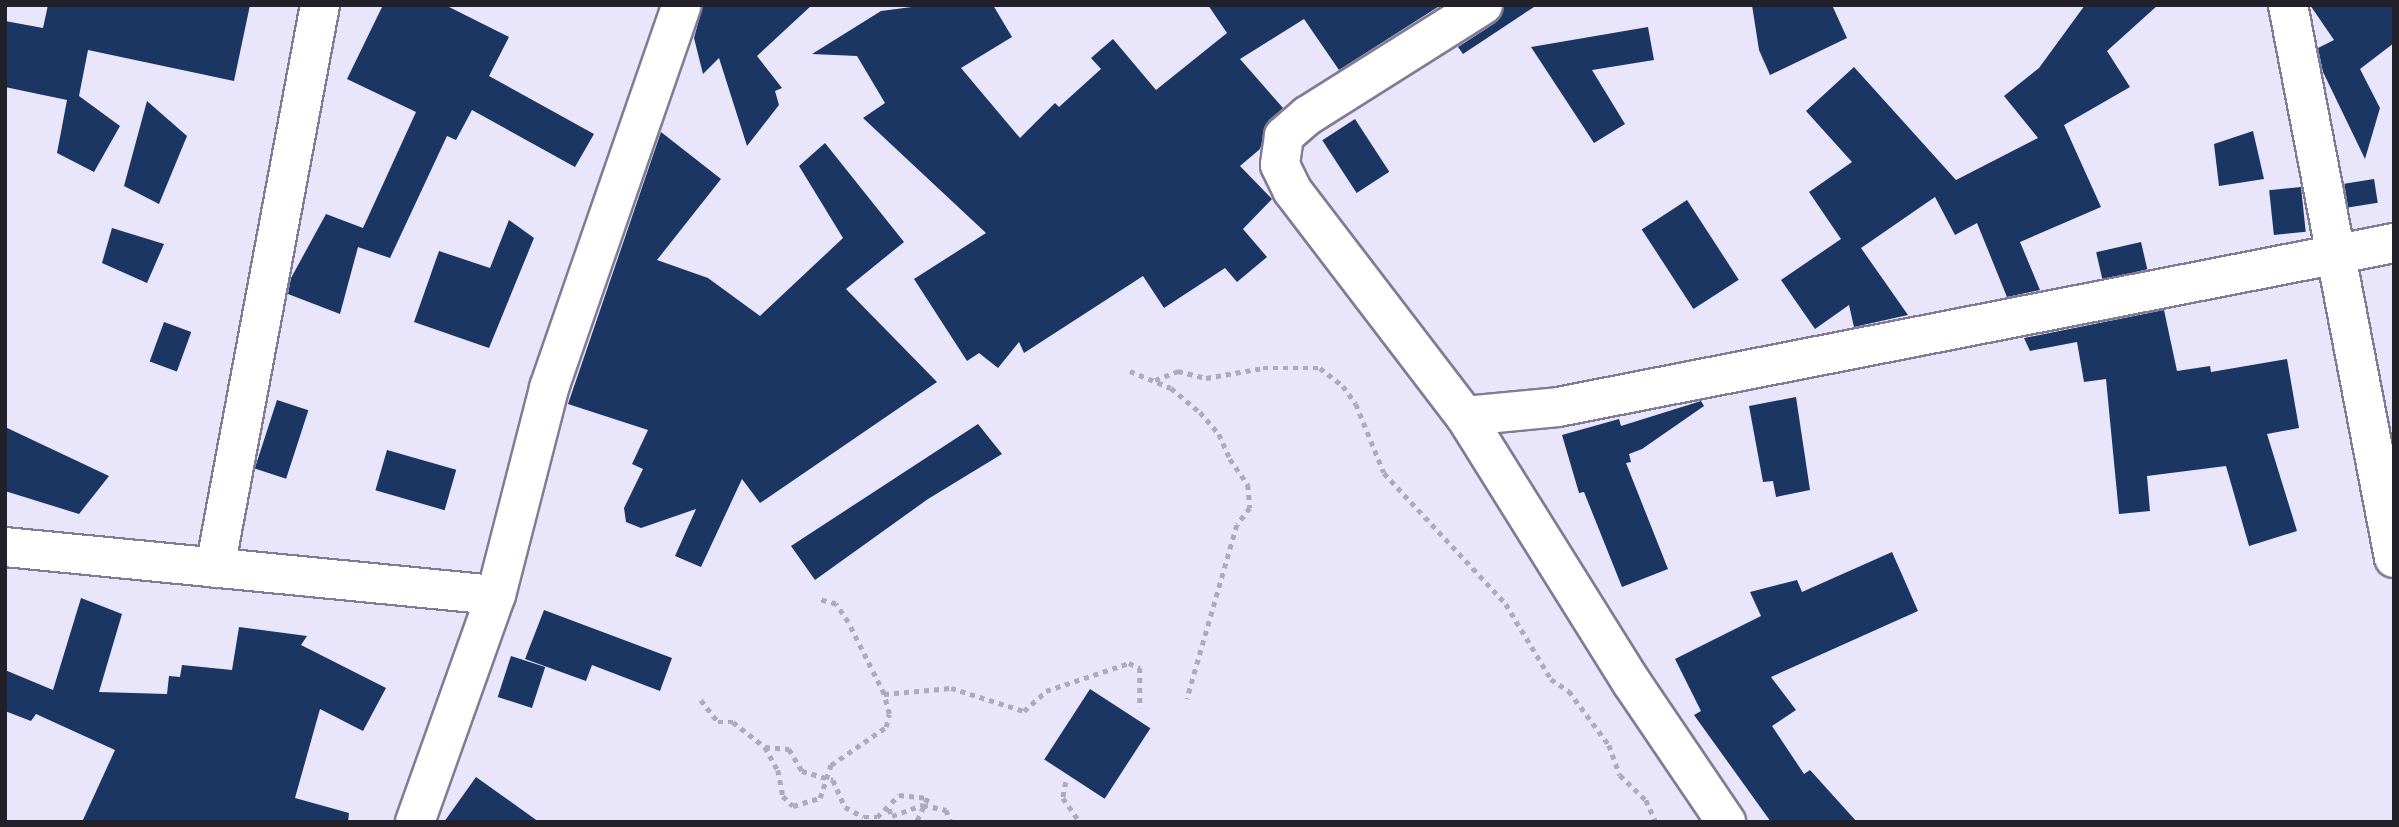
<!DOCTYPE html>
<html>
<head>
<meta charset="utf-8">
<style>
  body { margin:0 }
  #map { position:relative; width:2399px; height:827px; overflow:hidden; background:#e9e5fb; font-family:"Titillium Web",sans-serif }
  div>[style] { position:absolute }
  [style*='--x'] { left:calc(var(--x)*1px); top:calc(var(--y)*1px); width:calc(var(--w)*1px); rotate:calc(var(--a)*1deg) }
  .building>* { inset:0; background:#1b3663; transform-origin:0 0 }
  .path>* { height:4.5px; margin-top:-2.25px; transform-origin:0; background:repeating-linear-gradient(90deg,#adaabc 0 5px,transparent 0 10px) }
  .roads { filter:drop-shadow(2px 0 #817c94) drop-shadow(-2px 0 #817c94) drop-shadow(0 2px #817c94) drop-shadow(0 -2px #817c94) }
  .minor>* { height:38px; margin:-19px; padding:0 19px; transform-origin:19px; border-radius:19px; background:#fff }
  .major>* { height:38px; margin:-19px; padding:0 19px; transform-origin:19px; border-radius:19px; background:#fff }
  span { translate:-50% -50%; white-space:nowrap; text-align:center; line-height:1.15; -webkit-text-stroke:7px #e9e5fb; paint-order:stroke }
  .frame { position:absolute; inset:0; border:7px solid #22212a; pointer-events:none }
</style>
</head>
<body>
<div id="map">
  <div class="building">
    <div style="clip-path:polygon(48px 5px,250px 5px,234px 81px,88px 50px,79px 96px,120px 126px,94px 172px,57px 153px,67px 100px,5px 87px,5px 21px,43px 28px)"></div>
    <div style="clip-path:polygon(383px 5px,445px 5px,509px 37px,489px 76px,594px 134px,575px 167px,472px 110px,456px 140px,447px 136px,390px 258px,358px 247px,340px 314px,288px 294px,291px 278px,326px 214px,363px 228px,416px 112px,347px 79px)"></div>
    <div style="clip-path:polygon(703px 5px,812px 5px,757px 56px,782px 88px,775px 91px,779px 105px,747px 146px,719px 58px,703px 74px,694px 38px)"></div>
    <div style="clip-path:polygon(927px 5px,993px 5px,1012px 37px,961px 68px,1020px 138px,1055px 103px,1059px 107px,1101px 69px,1091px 58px,1113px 39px,1156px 90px,1227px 33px,1208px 5px,1441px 5px,1339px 70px,1304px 19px,1240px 59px,1283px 108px,1269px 120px,1260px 149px,1240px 166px,1272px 199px,1243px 229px,1267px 257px,1237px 282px,1225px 268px,1164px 308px,1143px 276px,1024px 353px,1019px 342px,998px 368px,979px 353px,967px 361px,914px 279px,986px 233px,863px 118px,885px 103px,857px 56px,812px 54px,881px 11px)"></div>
    <div style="clip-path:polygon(1505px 5px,1537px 5px,1463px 54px,1458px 47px,1495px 23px)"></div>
    <div style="clip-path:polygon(1752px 5px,1832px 5px,1847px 38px,1770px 75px,1759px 50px)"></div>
    <div style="clip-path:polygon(2085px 5px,2158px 5px,2107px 51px,2130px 87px,2064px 125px,2101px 207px,2020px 242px,2040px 290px,2007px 297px,1977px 223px,1955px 235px,1935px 197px,1861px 248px,1908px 315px,1854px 327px,1849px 305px,1815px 329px,1781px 280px,1841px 239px,1809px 192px,1852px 162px,1806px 111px,1854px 67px,1956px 180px,2038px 138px,2004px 96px,2039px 68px)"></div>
    <div style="clip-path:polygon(2310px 5px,2394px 5px,2394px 43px,2360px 69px,2380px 108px,2365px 159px,2323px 72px,2318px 48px,2334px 40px)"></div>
    <div style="clip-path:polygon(1648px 27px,1654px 60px,1592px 70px,1625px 124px,1594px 143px,1531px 47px)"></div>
    <div style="clip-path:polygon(147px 101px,187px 136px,159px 204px,124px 186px)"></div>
    <div style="left:1355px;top:119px;width:63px;height:39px;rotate:57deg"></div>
    <div style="clip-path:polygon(2253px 131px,2264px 179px,2219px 186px,2214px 144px)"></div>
    <div style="clip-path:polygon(661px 132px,721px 179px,657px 260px,708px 278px,760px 316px,843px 238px,799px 166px,825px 143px,904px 242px,846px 289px,937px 382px,760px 503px,742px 479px,701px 567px,675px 556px,696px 509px,641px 528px,626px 522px,624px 508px,643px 469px,632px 464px,648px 430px,568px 404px)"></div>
    <div style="left:2374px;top:179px;width:24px;height:30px;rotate:81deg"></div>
    <div style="left:2301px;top:187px;width:45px;height:32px;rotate:84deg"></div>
    <div style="left:1687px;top:200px;width:95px;height:54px;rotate:57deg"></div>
    <div style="clip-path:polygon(509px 220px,534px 238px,489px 348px,414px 322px,439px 251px,490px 268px)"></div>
    <div style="clip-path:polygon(112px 228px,164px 244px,147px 283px,102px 263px)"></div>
    <div style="left:2141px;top:242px;width:28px;height:46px;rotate:77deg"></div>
    <div style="clip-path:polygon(2164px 310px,2177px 371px,2210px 366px,2211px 372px,2287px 359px,2299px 428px,2267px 434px,2297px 531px,2249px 546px,2226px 466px,2147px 476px,2150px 511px,2119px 514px,2106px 379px,2084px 382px,2077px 342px,2030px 351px,2024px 338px)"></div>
    <div style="left:164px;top:322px;width:29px;height:42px;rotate:20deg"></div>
    <div style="clip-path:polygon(1796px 397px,1810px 490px,1776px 497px,1773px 481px,1763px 482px,1749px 406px)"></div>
    <div style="left:277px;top:400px;width:33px;height:72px;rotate:18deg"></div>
    <div style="clip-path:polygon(1701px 401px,1704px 406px,1642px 449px,1629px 454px,1631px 462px,1626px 463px,1668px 569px,1622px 587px,1584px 492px,1579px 493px,1562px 435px,1619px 419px,1621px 426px)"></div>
    <div style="clip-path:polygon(978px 424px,1002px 454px,928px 499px,815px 580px,791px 546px)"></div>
    <div style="clip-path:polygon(5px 427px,109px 476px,79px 514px,5px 491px)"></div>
    <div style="left:387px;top:450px;width:72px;height:42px;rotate:16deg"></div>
    <div style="clip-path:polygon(1892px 552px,1918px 611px,1771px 677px,1796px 710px,1772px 726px,1804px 774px,1810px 770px,1857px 822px,1771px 822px,1694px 715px,1701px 711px,1675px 659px,1761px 616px,1750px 592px,1797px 580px,1802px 592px)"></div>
    <div style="clip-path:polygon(81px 598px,122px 614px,99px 692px,167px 694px,169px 676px,180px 677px,182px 665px,232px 670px,239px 627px,307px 636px,301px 645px,386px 688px,363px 731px,320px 709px,295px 798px,349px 813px,348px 822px,82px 822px,115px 750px,36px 714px,31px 721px,5px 711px,5px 670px,53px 690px)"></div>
    <div style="clip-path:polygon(544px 610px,672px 658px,660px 691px,592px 665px,586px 681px,525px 659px)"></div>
    <div style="left:511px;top:656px;width:36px;height:43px;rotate:18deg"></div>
    <div style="left:1090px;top:689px;width:72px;height:84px;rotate:33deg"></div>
    <div style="clip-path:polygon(476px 777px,539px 822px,444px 822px)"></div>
  </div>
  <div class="path">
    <div style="--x:1130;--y:371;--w:44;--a:22.5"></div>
    <div style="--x:1171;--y:388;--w:38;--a:40"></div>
    <div style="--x:1200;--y:412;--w:29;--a:49"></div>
    <div style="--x:1219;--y:434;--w:27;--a:66"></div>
    <div style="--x:1230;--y:459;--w:32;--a:55"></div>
    <div style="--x:1248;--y:485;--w:23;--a:85"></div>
    <div style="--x:1250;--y:508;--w:21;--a:127"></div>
    <div style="--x:1237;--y:525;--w:181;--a:106"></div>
    <div style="--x:1155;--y:380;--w:25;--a:-21"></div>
    <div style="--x:1178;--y:371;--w:29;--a:14"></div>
    <div style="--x:1206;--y:378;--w:58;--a:-10"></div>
    <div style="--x:1263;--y:368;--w:57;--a:0"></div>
    <div style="--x:1320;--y:368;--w:29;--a:38"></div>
    <div style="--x:1343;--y:386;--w:22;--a:54"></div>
    <div style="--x:1356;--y:404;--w:74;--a:67.9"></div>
    <div style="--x:1384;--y:473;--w:179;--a:47"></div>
    <div style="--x:1506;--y:604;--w:87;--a:59"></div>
    <div style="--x:1551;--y:679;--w:22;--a:34"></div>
    <div style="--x:1569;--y:691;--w:67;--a:53.5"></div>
    <div style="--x:1609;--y:745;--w:32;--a:70"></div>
    <div style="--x:1620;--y:775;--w:36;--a:44"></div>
    <div style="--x:1646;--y:800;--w:24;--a:66"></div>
    <div style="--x:884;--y:694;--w:67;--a:-5.1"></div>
    <div style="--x:951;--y:688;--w:77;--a:17.5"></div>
    <div style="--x:1024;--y:711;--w:30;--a:-42"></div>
    <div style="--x:1046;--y:691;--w:88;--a:-18.6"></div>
    <div style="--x:1129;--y:663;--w:12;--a:24"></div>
    <div style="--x:1140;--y:668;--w:40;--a:90"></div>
    <div style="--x:701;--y:700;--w:28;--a:52"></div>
    <div style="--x:718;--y:722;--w:15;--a:0"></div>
    <div style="--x:733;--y:722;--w:41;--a:38"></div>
    <div style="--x:765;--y:747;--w:24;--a:5"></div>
    <div style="--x:789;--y:749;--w:26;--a:59"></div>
    <div style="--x:802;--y:771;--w:32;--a:16"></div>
    <div style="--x:833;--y:780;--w:30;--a:66"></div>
    <div style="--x:845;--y:807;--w:21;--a:28"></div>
    <div style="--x:864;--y:817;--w:13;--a:0"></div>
    <div style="--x:877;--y:817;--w:31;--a:-45"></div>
    <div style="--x:899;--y:795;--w:29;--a:6"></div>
    <div style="--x:928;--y:798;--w:26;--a:115"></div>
    <div style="--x:765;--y:747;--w:26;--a:61"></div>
    <div style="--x:778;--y:770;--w:26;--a:79"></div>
    <div style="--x:783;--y:796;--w:14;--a:45"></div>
    <div style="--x:793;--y:806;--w:28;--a:-17"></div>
    <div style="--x:820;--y:798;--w:35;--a:-72"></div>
    <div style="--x:831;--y:765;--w:67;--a:-34.6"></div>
    <div style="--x:886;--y:727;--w:13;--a:-77"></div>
    <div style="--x:889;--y:714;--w:21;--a:-104"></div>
    <div style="--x:884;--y:694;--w:80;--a:-116.6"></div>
    <div style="--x:848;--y:622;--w:22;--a:-124"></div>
    <div style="--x:836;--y:604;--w:16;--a:-165"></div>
    <div style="--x:1066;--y:782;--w:16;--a:101"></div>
    <div style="--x:1063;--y:798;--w:29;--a:55"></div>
    <div style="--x:889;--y:809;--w:8;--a:67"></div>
    <div style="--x:892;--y:816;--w:33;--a:-20"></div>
    <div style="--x:923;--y:805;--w:24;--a:12"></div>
    <div style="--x:946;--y:810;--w:13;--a:67"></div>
  </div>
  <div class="roads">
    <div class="minor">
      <div style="--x:1483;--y:5;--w:207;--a:147.8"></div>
      <div style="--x:1308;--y:115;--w:32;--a:139"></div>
      <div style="--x:1284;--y:136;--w:29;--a:98"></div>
      <div style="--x:1280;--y:165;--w:28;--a:64"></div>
      <div style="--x:1292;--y:190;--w:285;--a:52.6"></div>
      <div style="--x:1465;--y:416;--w:315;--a:58"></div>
      <div style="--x:1632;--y:683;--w:168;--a:55.9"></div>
      <div style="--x:2288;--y:5;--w:563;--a:79.15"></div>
      <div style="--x:1465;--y:416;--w:93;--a:-5.5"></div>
      <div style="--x:1558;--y:407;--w:852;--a:-11.1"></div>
      <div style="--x:5;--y:547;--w:493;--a:5.6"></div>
      <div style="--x:215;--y:568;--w:573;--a:-79.44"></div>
    </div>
    <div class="major">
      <div style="--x:415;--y:822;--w:241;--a:-70.4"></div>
      <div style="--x:496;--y:595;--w:214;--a:-75.6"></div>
      <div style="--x:549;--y:388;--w:405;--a:-70.9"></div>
    </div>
  </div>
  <div class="frame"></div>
</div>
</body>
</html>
